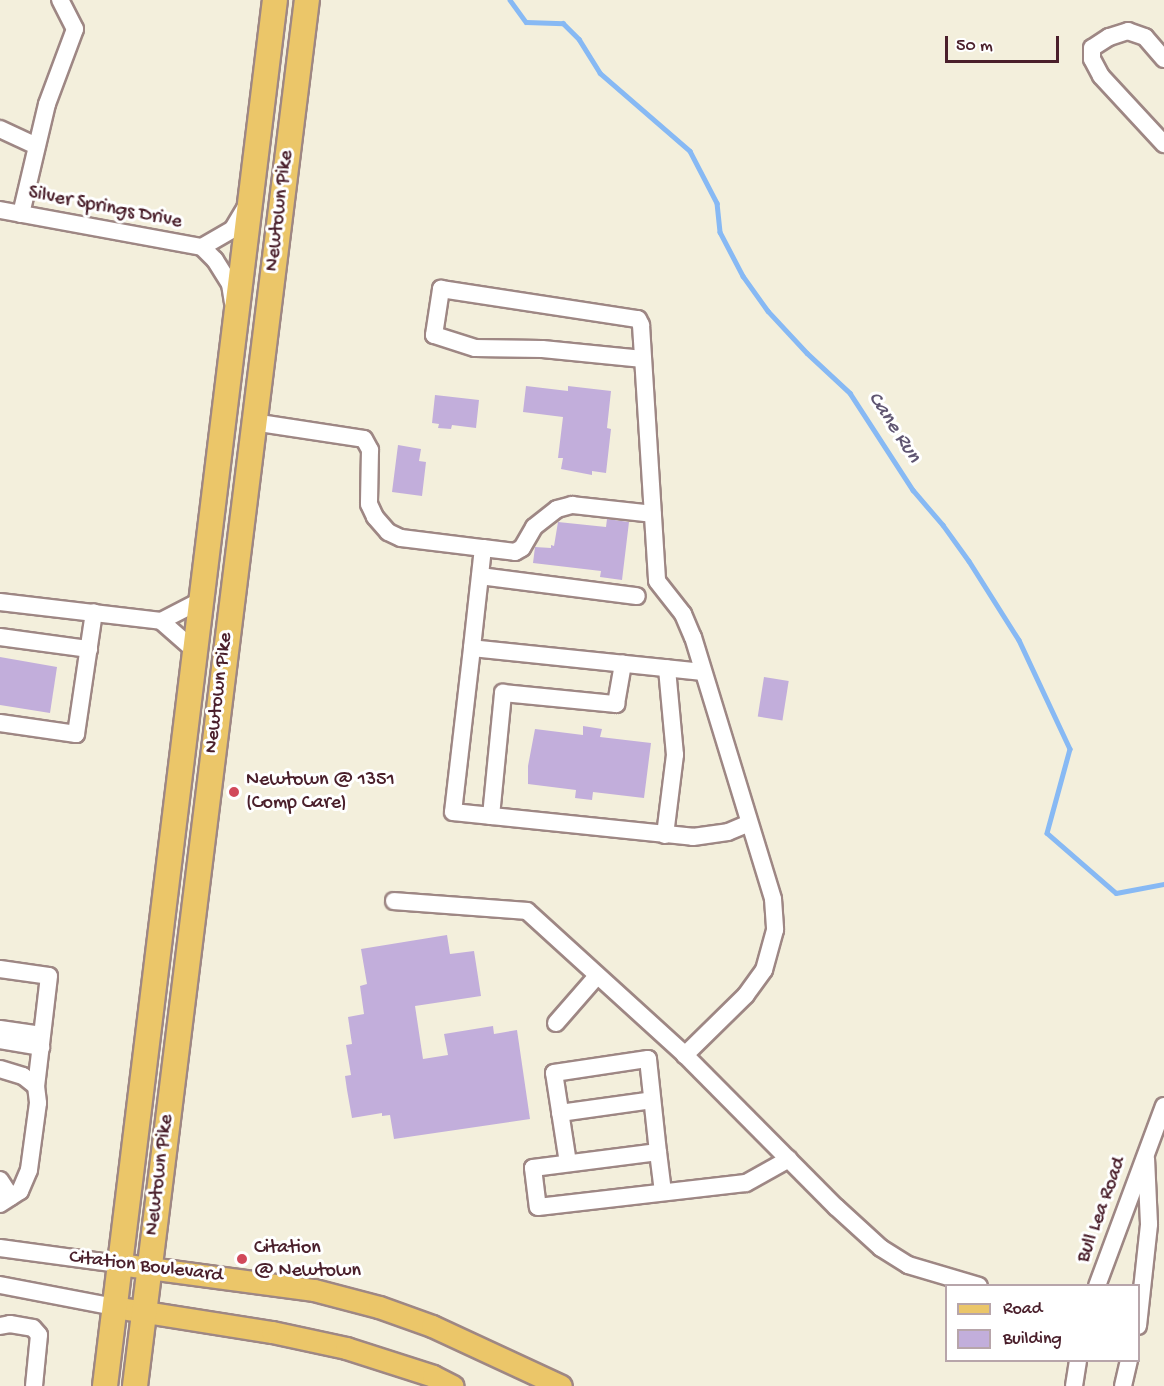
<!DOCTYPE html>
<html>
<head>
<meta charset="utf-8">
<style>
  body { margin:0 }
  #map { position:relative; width:1164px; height:1386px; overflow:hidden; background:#f3efdc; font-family:"Gochi Hand",sans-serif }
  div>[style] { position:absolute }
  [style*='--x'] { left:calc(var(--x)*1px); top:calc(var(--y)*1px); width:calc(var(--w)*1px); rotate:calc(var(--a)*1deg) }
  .stream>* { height:4.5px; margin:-2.25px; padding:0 2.25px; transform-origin:2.25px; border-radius:2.25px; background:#87b9f4 }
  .building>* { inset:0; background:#c2aedb; transform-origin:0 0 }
  .roads { filter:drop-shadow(2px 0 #9e8784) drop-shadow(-2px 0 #9e8784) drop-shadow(0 2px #9e8784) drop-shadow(0 -2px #9e8784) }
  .minor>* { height:16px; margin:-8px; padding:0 8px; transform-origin:8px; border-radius:8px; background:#fff }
  .major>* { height:21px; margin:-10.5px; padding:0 10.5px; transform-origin:10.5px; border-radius:10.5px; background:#ebc669 }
  .highway>* { height:24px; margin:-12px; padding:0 12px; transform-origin:12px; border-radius:12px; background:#ebc669 }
  .dots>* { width:16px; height:16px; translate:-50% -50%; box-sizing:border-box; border:3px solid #fff; border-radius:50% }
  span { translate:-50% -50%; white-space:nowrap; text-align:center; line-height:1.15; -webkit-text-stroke:6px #fff; paint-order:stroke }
  .street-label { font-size:20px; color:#4a1f2b }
  .poi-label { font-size:20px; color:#4a1f2b }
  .left { translate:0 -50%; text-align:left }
  .water-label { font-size:21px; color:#5f5571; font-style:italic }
  .legend { position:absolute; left:945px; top:1284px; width:195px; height:78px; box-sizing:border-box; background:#fff; border:2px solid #b7a5aa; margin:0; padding:8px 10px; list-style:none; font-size:18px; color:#4a1f2b }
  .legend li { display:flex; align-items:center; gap:12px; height:30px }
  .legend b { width:30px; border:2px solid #b7a5aa }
  .scale { position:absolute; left:945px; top:36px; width:114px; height:27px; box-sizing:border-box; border:3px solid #4a1f2b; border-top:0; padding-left:8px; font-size:18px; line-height:21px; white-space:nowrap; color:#4a1f2b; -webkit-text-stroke:4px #fff; paint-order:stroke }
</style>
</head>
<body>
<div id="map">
  <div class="stream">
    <div style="--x:510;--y:0;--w:27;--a:54"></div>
    <div style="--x:526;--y:22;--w:37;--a:2"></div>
    <div style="--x:563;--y:23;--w:23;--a:45"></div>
    <div style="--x:579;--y:39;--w:40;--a:58"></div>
    <div style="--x:600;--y:73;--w:119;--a:40.9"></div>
    <div style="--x:690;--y:151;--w:59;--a:62.6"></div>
    <div style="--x:717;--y:203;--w:29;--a:84"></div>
    <div style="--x:720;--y:232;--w:50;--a:62.4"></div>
    <div style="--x:743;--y:276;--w:43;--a:54.5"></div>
    <div style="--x:768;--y:311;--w:57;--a:47.1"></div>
    <div style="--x:807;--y:353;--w:59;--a:42.9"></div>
    <div style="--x:850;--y:393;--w:116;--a:57"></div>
    <div style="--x:913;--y:490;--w:46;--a:49.4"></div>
    <div style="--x:943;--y:525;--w:44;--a:54.2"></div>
    <div style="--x:969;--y:561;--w:93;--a:57.7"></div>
    <div style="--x:1019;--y:640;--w:120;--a:64.9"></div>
    <div style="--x:1070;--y:749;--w:87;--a:105.3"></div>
    <div style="--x:1047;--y:833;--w:91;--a:41"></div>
    <div style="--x:1116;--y:893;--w:49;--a:-10.6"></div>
  </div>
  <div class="building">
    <div style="clip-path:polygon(526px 386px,568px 391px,568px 386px,611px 391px,607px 428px,611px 429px,606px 473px,592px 471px,592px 475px,561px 469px,563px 458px,558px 458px,563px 417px,523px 412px)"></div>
    <div style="clip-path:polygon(435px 395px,479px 400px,476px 428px,452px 425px,451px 429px,438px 428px,439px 424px,432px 423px)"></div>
    <div style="clip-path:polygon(398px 445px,421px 449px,419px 461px,426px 462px,422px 496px,392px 492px)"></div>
    <div style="clip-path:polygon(607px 519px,629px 522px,622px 580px,600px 577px,601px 571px,533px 563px,535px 547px,551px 548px,551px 545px,554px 546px,558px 522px,606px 527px)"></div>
    <div style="clip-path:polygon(0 657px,57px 667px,50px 713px,0 705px)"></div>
    <div style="left:764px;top:677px;width:25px;height:40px;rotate:9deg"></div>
    <div style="clip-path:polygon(583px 726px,602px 729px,600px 737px,651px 743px,644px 798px,593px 792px,592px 800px,575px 798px,576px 790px,528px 784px,528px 766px,535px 729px,583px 735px)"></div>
    <div style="clip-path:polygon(447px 935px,450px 954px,474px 951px,481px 996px,415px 1006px,423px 1059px,448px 1055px,444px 1034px,493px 1026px,494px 1034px,517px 1030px,530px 1119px,394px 1139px,390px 1115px,382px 1116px,382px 1113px,352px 1118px,347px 1090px,345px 1076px,351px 1075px,346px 1045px,352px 1044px,348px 1017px,364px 1014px,360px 986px,367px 984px,361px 949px)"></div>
  </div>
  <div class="roads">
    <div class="minor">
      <div style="--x:1164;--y:59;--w:29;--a:-131"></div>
      <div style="--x:1145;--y:37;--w:18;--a:-161"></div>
      <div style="--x:1128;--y:31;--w:20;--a:162"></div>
      <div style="--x:1109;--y:37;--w:20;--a:147"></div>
      <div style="--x:1092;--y:48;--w:11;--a:90"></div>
      <div style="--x:1092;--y:59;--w:19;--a:62"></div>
      <div style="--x:1101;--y:76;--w:93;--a:47.2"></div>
      <div style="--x:0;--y:129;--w:40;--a:25"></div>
      <div style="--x:0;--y:210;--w:205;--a:10.4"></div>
      <div style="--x:202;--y:247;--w:18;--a:45"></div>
      <div style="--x:215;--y:260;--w:28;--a:58"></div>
      <div style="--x:230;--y:284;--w:18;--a:81"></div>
      <div style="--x:21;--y:214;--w:113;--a:-76.7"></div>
      <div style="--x:47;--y:104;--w:80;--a:-69.5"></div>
      <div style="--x:75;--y:29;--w:33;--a:-117"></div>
      <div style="--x:202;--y:247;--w:34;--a:-30"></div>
      <div style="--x:232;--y:230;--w:27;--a:-59"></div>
      <div style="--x:643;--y:359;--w:101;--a:-174.3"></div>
      <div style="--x:542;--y:349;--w:67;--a:-179.1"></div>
      <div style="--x:475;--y:348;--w:43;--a:-162.4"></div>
      <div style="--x:434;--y:335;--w:47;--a:-81.3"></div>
      <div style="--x:441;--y:289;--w:199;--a:8.7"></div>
      <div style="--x:638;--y:319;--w:7;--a:63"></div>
      <div style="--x:641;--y:325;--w:256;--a:86.4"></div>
      <div style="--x:657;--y:581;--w:42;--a:51.8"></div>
      <div style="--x:683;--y:614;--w:25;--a:67"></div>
      <div style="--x:693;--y:637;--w:274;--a:73"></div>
      <div style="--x:773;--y:899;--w:31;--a:86"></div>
      <div style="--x:775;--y:930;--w:41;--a:105.4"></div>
      <div style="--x:764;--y:970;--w:31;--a:126"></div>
      <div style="--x:746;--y:995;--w:86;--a:135.5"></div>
      <div style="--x:685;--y:1055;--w:214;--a:45.2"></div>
      <div style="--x:836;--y:1207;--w:61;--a:42.3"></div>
      <div style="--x:881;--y:1248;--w:32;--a:32"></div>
      <div style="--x:908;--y:1265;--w:74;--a:16.5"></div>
      <div style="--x:253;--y:422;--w:112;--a:8.7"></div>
      <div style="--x:364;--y:439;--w:13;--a:61"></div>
      <div style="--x:370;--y:450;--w:54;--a:91.1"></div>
      <div style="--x:369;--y:504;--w:14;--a:65"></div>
      <div style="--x:375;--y:517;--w:20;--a:49"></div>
      <div style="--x:388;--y:532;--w:14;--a:25"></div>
      <div style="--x:401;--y:538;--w:83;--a:7"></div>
      <div style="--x:483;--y:548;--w:101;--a:96.3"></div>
      <div style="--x:483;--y:548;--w:32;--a:7"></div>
      <div style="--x:515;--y:552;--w:8;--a:-30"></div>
      <div style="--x:522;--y:548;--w:24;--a:-60"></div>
      <div style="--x:534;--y:527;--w:29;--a:-38"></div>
      <div style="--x:557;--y:509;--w:16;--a:-15"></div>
      <div style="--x:572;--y:505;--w:81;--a:6.3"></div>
      <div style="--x:480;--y:576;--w:158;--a:7.3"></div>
      <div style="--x:0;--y:602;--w:162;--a:6.7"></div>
      <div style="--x:161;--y:621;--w:44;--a:41.3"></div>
      <div style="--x:161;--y:621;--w:44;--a:-27.1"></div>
      <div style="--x:0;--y:637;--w:90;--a:7.7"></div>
      <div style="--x:703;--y:672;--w:232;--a:-174.1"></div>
      <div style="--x:472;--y:648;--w:165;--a:96.6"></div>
      <div style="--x:453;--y:812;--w:241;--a:5.9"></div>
      <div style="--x:693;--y:837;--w:35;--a:-8"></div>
      <div style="--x:728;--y:832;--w:23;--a:-23"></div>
      <div style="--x:0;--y:723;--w:77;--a:8.2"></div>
      <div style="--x:76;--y:734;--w:123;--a:-81.6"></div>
      <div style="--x:491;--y:816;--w:124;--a:-84.4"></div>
      <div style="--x:503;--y:693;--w:114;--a:5.6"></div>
      <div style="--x:616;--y:704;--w:41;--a:-80.1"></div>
      <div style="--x:665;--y:835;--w:81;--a:-82.9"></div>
      <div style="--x:675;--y:755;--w:87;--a:-95.3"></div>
      <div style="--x:394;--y:901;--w:133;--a:4.3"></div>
      <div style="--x:527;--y:911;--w:214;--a:42.3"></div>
      <div style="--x:0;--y:969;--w:49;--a:8.1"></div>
      <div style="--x:49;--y:976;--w:111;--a:96.7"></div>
      <div style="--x:556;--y:1023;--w:62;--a:-48.9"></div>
      <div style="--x:0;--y:1029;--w:42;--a:8.1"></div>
      <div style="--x:0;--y:1040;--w:42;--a:9.7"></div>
      <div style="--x:0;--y:1069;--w:24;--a:17"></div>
      <div style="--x:23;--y:1076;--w:16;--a:38"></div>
      <div style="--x:36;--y:1086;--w:17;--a:83"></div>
      <div style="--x:38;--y:1103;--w:68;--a:97.7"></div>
      <div style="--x:29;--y:1170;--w:23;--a:113"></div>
      <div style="--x:20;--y:1191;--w:24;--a:147"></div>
      <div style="--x:560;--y:1113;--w:93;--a:-8"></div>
      <div style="--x:568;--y:1163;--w:91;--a:-98.8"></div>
      <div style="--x:554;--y:1073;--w:95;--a:-8.5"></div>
      <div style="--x:648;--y:1059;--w:94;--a:83.9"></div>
      <div style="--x:0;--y:1180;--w:20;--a:57"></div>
      <div style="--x:663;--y:1192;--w:40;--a:-97.1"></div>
      <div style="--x:658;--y:1152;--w:126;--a:172.7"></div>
      <div style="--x:533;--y:1168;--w:39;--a:83"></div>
      <div style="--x:538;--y:1207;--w:209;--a:-6.6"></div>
      <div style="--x:746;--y:1183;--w:49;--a:-29.2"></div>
      <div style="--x:0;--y:1248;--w:120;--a:7.7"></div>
      <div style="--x:0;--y:1285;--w:116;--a:10.9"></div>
      <div style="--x:1097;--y:1286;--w:192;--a:-69.6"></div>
      <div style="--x:0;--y:1326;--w:10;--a:-11"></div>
      <div style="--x:10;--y:1324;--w:23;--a:10"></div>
      <div style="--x:33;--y:1328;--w:9;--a:49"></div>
      <div style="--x:39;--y:1335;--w:51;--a:95.6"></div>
      <div style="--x:1138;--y:1326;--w:103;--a:-83.8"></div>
      <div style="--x:1149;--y:1224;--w:65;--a:-92.6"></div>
      <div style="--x:1074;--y:1386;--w:26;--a:-81"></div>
      <div style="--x:1123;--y:1386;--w:27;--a:-77"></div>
    </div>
    <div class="major">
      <div style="--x:119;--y:1264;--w:197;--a:7.6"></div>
      <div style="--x:314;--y:1290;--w:67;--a:14.7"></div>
      <div style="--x:379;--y:1307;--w:56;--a:19.7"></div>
      <div style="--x:432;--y:1326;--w:142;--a:24.9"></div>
      <div style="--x:114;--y:1307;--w:160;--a:9"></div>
      <div style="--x:272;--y:1332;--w:76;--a:12.2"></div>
      <div style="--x:346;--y:1348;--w:91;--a:17.8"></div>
      <div style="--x:433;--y:1376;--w:22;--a:27"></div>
    </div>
    <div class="highway">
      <div style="--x:105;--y:1386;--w:1396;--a:-83.01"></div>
      <div style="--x:135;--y:1386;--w:1397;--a:-82.93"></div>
    </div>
  </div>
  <div class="dots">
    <div style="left:234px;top:792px;background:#d1495b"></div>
    <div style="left:242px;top:1259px;background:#d1495b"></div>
  </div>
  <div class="street-label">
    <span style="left:105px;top:208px;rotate:11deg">Silver Springs Drive</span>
    <span style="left:280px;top:211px;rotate:-83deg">Newtown Pike</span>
    <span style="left:219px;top:693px;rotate:-83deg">Newtown Pike</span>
    <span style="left:160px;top:1175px;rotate:-83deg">Newtown Pike</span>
    <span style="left:1102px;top:1210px;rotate:-70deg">Bull Lea Road</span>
    <span style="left:146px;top:1267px;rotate:7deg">Citation Boulevard</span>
  </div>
  <div class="poi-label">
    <span class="left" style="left:246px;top:792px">Newtown @ 1351<br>(Comp Care)</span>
    <span class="left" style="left:254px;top:1260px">Citation<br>@ Newtown</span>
  </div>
  <div class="water-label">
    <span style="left:893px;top:428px;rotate:57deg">Cane Run</span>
  </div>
  <ul class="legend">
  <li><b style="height:8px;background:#ebc669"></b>Road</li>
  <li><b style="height:16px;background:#c2aedb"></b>Building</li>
  </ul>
  <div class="scale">50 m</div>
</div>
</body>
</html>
